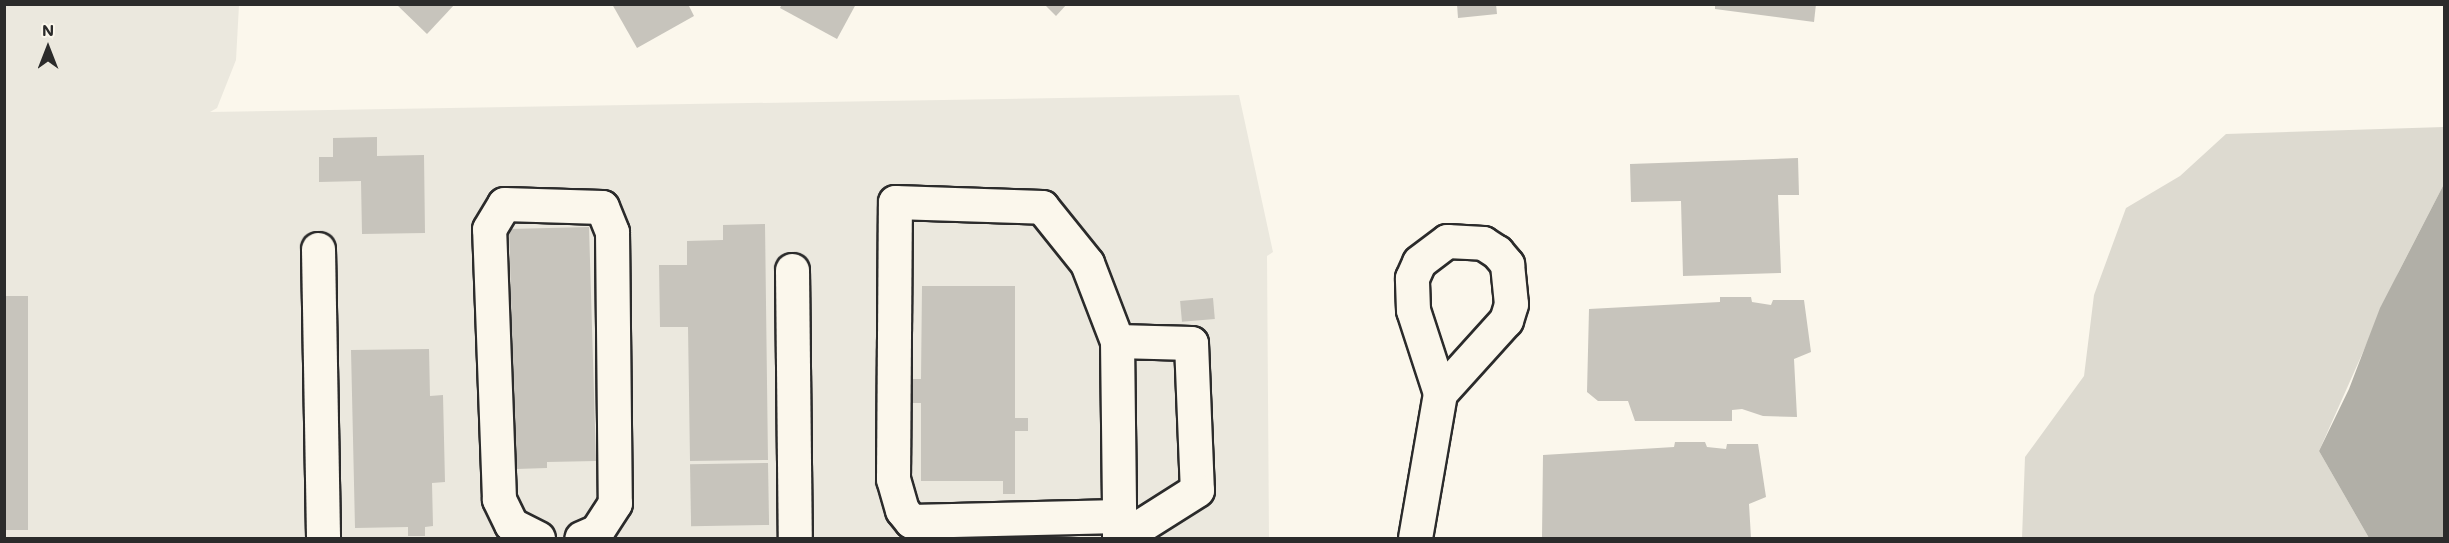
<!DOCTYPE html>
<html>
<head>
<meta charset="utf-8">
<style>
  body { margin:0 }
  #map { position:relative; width:2449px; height:543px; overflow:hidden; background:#fbf7ec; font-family:Mali,sans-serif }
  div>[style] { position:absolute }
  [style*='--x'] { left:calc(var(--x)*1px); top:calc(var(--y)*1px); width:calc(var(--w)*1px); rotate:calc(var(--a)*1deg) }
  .built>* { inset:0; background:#ebe8de }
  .green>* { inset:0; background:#dddad0 }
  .water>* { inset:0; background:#b1afa7 }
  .building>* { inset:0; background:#c7c4bc; transform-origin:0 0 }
  .roads { filter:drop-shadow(2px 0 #2b2b2b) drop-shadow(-2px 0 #2b2b2b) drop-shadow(0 2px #2b2b2b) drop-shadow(0 -2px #2b2b2b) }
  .minor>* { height:33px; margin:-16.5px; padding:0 16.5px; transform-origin:16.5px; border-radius:16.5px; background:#fbf7ec }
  span { translate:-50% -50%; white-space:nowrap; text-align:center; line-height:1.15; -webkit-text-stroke:4.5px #fbf7ec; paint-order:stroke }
  .frame { position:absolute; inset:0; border:6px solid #2b2b2b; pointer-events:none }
  .north { position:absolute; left:18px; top:18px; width:60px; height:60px; -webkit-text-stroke:4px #fbf7ec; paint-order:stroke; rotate:0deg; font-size:16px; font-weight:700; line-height:24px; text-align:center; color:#2b2b2b }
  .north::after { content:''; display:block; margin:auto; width:21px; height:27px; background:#2b2b2b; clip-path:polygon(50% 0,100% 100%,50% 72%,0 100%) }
</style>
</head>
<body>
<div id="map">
  <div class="built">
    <div style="clip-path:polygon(4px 5px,239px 5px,236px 60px,217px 108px,210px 112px,1239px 95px,1273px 252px,1267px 256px,1269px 538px,5px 538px)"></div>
  </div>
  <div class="green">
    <div style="clip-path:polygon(2444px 127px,2444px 184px,2399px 271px,2319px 451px,2369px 538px,2022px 538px,2025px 457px,2084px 376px,2094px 295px,2126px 208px,2180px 176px,2226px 134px)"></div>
  </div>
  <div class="water">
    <div style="clip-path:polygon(2444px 184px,2444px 538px,2369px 538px,2319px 451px,2349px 389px,2380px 308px)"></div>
  </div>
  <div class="building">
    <div style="clip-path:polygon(396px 4px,455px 4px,427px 34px)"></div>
    <div style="clip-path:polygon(612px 4px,688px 4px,694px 16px,637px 48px)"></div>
    <div style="clip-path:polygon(782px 4px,856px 4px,837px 39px,780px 8px)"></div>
    <div style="clip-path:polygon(1044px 4px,1067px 4px,1056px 16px)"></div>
    <div style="clip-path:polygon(1457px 4px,1496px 4px,1497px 14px,1458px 18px)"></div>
    <div style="clip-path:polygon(1715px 4px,1816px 4px,1814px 22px,1715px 9px)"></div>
    <div style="clip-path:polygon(377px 137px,377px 156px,424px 155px,425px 233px,362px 234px,361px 181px,319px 182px,319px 157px,333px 157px,333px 138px)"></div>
    <div style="clip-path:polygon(1798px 158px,1799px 195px,1778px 195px,1781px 273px,1683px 276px,1681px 201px,1631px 202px,1630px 164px)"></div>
    <div style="clip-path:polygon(765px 224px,768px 460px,690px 461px,688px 327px,660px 327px,659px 265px,687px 265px,687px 241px,723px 240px,723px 225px)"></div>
    <div style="clip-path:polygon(589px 227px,596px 461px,547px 462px,547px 468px,516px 469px,509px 229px)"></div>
    <div style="clip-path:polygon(922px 286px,1015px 286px,1015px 418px,1028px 418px,1028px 431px,1015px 431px,1015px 494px,1003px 494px,1003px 481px,921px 481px,921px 403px,911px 403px,911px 379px,921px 379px)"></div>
    <div style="left:4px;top:296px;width:24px;height:234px"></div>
    <div style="clip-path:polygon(1720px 297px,1751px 297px,1752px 302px,1771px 305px,1773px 300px,1804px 300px,1811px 352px,1794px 359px,1797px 417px,1763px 416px,1742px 409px,1732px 410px,1732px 421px,1635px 421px,1628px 401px,1598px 401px,1587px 392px,1589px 309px,1720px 302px)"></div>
    <div style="left:1213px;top:298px;width:21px;height:33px;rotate:85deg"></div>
    <div style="clip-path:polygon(429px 349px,430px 396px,443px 395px,445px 482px,432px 483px,433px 526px,425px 527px,425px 536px,408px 536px,408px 527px,355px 528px,351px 350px)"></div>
    <div style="clip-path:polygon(1675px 442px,1705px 442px,1707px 447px,1726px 449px,1727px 444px,1758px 444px,1766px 497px,1749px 504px,1751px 538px,1542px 537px,1543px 455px,1674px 447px)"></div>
    <div style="left:768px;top:463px;width:62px;height:78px;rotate:89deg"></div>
  </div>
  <div class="roads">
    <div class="minor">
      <div style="--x:318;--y:249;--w:289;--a:89"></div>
      <div style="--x:792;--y:270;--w:268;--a:89.4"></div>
      <div style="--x:1117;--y:341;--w:74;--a:1.5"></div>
      <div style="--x:1191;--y:343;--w:147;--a:87.7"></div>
      <div style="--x:1197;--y:490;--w:90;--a:147.7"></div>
      <div style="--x:1119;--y:516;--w:208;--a:178.6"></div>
      <div style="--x:911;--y:521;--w:14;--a:-129"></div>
      <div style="--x:902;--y:510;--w:32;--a:-106"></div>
      <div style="--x:893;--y:479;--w:277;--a:-89.6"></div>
      <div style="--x:895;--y:202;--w:147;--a:1.9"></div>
      <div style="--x:1042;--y:207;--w:72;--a:51.2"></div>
      <div style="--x:1087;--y:263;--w:84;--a:69"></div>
      <div style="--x:1117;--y:341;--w:175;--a:89.3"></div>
      <div style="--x:1119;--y:516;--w:22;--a:90"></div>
      <div style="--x:538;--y:538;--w:30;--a:-153"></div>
      <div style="--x:511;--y:524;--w:28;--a:-116"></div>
      <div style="--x:499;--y:499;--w:270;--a:-92.1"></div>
      <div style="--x:489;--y:229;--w:29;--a:-59"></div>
      <div style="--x:504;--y:204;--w:98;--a:1.8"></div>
      <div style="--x:602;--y:207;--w:27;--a:68"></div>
      <div style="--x:612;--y:232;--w:271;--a:89.4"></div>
      <div style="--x:615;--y:503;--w:33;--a:123"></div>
      <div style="--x:597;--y:531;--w:17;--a:156"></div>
      <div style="--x:1415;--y:538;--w:147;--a:-80.2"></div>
      <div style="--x:1440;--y:393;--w:87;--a:-108"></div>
      <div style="--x:1413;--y:310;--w:32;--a:-92"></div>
      <div style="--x:1412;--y:278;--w:17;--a:-66"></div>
      <div style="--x:1419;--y:262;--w:35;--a:-37"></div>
      <div style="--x:1447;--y:241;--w:36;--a:3"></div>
      <div style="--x:1483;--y:243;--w:17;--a:33"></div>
      <div style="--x:1497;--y:252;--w:16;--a:50"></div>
      <div style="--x:1507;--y:264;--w:40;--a:84.3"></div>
      <div style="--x:1511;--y:304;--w:17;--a:107"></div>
      <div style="--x:1506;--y:320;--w:98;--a:132.1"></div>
    </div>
  </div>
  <div class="frame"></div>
  <div class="north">N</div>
</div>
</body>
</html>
